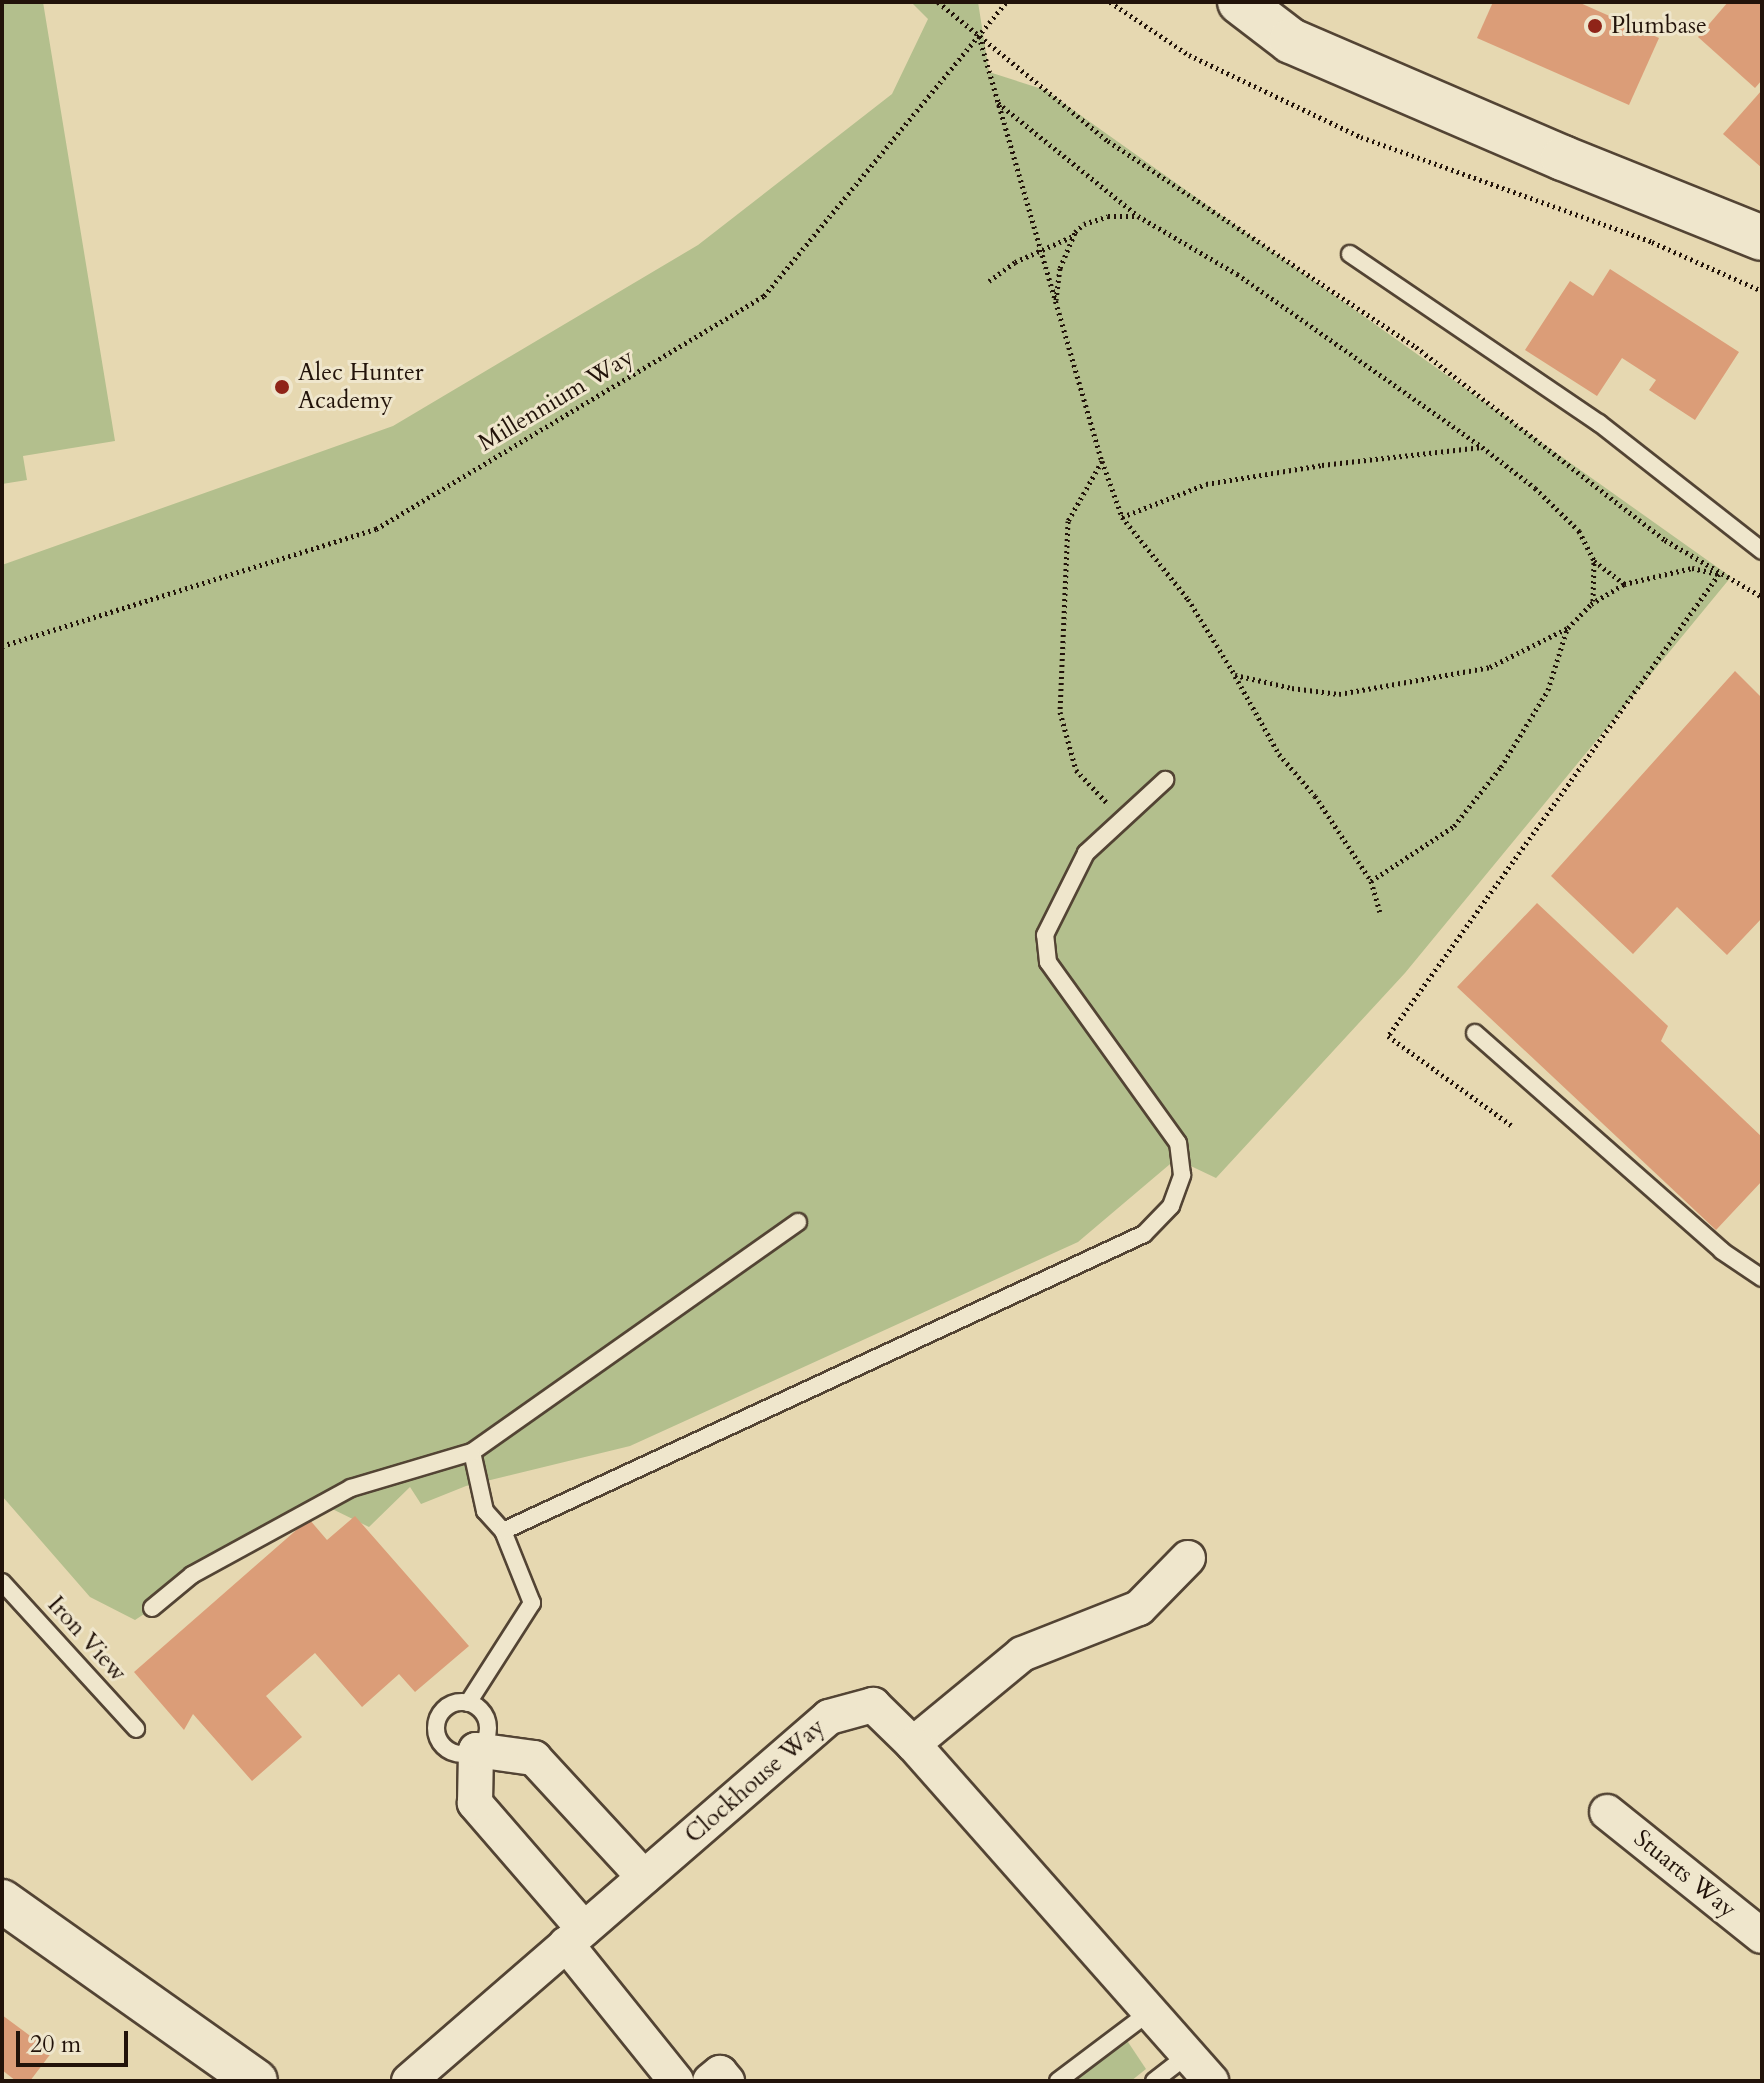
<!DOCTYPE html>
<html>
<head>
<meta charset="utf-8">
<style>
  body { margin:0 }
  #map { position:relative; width:1764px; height:2083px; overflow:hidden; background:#e6d8b1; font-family:Cardo,serif }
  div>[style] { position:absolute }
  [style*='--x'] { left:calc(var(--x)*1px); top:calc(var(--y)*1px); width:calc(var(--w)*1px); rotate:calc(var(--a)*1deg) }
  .green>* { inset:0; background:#b3bf8d }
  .building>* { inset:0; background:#db9d78 }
  .path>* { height:5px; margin-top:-2.5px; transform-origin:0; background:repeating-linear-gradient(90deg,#22130a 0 2px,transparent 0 6px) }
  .roads { filter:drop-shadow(2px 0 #534434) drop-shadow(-2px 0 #534434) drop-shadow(0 2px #534434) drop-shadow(0 -2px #534434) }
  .service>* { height:16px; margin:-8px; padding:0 8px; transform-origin:8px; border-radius:8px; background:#efe6cc }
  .service>.ring { margin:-8px; padding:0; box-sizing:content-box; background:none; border:16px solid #efe6cc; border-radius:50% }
  .minor>* { height:34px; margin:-17px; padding:0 17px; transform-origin:17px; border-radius:17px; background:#efe6cc }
  .tertiary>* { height:42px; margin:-21px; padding:0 21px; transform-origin:21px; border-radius:21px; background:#efe6cc }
  .secondary>* { height:44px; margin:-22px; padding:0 22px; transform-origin:22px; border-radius:22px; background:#efe6cc }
  .dots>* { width:22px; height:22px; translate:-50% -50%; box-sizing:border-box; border:4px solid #efe6cc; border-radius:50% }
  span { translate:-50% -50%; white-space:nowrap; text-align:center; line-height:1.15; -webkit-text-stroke:6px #efe6cc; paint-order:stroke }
  .poi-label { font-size:24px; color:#22130a }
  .left { translate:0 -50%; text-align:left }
  .street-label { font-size:24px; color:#22130a }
  .frame { position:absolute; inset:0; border:4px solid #22130a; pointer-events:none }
  .scale { position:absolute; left:16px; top:2031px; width:112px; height:36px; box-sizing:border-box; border:4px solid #22130a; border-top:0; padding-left:10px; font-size:24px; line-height:28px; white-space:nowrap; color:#22130a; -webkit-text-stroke:6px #efe6cc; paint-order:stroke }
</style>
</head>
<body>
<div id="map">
  <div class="green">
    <div style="clip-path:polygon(2px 2px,43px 2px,115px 441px,23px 456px,27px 480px,2px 484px)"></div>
    <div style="clip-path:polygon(911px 2px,978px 2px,989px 72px,1045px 90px,1731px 577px,1405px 973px,1216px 1178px,1176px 1159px,1078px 1242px,630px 1446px,466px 1486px,421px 1504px,410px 1487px,369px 1527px,316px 1501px,135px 1620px,90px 1597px,2px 1496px,2px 565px,393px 426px,698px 245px,892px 94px,928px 19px)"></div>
    <div style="clip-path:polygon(1126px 2039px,1146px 2069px,1131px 2081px,1073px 2081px)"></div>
  </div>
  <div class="building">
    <div style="clip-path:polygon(1493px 2px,1578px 2px,1659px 38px,1629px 105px,1477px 38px)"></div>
    <div style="clip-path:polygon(1728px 2px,1762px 2px,1762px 80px,1755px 88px,1698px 37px)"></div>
    <div style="clip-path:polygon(1762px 90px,1762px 168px,1723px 134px)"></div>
    <div style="clip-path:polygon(1610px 269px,1739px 352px,1695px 420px,1649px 390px,1656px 380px,1622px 358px,1597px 396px,1525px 350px,1570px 281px,1593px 296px)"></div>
    <div style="clip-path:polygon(1735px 671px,1762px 698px,1762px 918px,1727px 955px,1677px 907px,1633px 954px,1551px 876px)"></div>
    <div style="clip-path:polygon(1537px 903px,1668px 1026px,1661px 1041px,1762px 1137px,1762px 1181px,1716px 1230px,1457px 987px)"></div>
    <div style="clip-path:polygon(355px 1516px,469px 1646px,415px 1692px,399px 1674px,362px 1707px,315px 1653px,266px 1696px,302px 1737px,252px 1781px,193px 1714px,184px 1730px,134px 1672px,309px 1519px,327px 1540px)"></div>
    <div style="clip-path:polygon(2px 2015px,52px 2052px,30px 2081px,16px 2081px,2px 2070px)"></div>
  </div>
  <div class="path">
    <div style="--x:938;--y:2;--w:220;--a:39.3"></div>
    <div style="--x:1108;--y:141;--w:371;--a:33.8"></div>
    <div style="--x:1416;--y:347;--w:315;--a:37.8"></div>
    <div style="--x:1665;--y:540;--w:113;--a:30.4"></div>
    <div style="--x:1110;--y:2;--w:95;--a:33.9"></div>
    <div style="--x:1189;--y:55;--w:191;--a:25.5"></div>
    <div style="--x:1361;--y:137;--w:309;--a:19.8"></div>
    <div style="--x:1652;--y:242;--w:120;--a:24"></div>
    <div style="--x:979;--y:36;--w:442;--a:73.9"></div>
    <div style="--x:1102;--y:461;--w:69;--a:119.5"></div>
    <div style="--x:1068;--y:521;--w:191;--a:92.4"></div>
    <div style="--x:1060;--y:712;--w:60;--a:74.6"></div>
    <div style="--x:1076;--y:770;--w:44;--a:46.8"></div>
    <div style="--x:998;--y:103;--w:180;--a:38.9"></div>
    <div style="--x:1138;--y:216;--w:115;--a:30.4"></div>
    <div style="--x:1237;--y:274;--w:300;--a:35.2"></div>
    <div style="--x:989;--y:281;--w:32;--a:-36"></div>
    <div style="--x:1015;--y:262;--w:64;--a:-24.1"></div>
    <div style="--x:1056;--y:300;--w:32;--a:-83"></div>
    <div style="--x:1060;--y:268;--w:39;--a:-67"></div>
    <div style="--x:1075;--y:232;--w:12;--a:-42"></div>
    <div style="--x:1084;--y:224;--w:25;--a:-18"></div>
    <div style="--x:1108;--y:216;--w:29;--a:0"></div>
    <div style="--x:1102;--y:461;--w:59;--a:70.3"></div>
    <div style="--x:1122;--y:517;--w:105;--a:51.2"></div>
    <div style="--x:1188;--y:599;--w:89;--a:58.3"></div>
    <div style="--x:1235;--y:675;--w:58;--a:12.8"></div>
    <div style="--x:1292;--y:688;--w:47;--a:7.3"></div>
    <div style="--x:1339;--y:694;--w:153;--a:-10.1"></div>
    <div style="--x:1490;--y:667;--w:87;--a:-26.6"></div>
    <div style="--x:1568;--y:628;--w:33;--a:-46"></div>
    <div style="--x:1591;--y:604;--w:39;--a:-31"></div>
    <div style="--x:1624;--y:584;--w:70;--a:-13.2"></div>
    <div style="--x:1692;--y:568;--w:28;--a:13"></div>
    <div style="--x:1719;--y:574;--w:568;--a:125.62"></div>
    <div style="--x:1388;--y:1036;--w:152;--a:35.9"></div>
    <div style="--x:1122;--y:517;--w:90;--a:-21.4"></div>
    <div style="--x:1206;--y:484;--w:118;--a:-9.3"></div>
    <div style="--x:1322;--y:465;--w:161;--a:-6.4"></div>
    <div style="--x:1482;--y:447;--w:67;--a:37.7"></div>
    <div style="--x:1535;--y:488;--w:62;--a:44.3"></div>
    <div style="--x:1579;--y:531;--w:34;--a:63"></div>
    <div style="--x:1594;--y:561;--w:38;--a:37"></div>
    <div style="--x:1593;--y:601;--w:40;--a:-88.6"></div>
    <div style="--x:2;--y:646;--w:392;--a:-17.4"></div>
    <div style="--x:376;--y:529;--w:453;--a:-31"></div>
    <div style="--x:764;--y:296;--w:381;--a:-50.5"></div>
    <div style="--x:1235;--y:676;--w:90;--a:60.6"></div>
    <div style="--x:1279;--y:754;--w:55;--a:49.4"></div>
    <div style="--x:1315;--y:796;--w:102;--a:56.6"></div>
    <div style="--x:1371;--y:881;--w:32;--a:74"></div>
    <div style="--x:1371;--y:881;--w:100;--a:-33.5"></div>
    <div style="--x:1454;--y:826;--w:75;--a:-51.5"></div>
    <div style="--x:1501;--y:767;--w:90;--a:-58.6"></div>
    <div style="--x:1548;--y:690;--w:64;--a:-72.7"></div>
  </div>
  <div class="roads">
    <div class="service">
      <div style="--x:1350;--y:254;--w:301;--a:34.2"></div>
      <div style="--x:1599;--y:423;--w:207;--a:38.1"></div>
      <div style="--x:1475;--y:1033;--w:329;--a:41.4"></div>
      <div style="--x:1722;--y:1251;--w:48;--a:34"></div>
      <div style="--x:503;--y:1531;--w:27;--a:-132"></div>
      <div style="--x:485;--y:1511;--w:60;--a:-102.4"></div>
      <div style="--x:472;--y:1452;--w:399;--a:-35.2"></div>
      <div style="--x:2;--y:1582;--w:199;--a:47.6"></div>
      <div style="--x:152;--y:1608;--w:52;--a:-39.5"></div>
      <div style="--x:192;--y:1575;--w:181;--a:-28.7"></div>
      <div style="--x:351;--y:1488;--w:126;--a:-16.6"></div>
      <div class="ring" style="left:436px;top:1702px;width:36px;height:36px"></div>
      <div style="--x:468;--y:1703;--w:119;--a:-57.4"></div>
      <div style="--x:532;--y:1603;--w:78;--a:-111.9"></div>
      <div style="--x:503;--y:1531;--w:706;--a:-24.86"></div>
      <div style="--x:1144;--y:1234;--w:39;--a:-46"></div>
      <div style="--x:1171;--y:1206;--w:33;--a:-70"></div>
      <div style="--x:1182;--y:1175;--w:32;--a:-97"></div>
      <div style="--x:1178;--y:1143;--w:223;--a:-125.7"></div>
      <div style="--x:1048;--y:962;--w:27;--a:-96"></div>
      <div style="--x:1045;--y:935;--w:92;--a:-63.4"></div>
      <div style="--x:1086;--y:853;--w:108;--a:-42.7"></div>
      <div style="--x:1058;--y:2081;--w:116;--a:-37"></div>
      <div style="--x:1154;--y:2081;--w:44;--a:-37.6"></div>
    </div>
    <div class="minor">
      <div style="--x:913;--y:1744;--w:141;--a:-39.5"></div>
      <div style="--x:1022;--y:1654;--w:126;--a:-21.5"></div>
      <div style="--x:1139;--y:1608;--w:70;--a:-45.6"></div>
      <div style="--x:1607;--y:1812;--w:198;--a:38.7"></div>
      <div style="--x:584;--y:1929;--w:167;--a:-130.9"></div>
      <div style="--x:475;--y:1803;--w:53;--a:-88.9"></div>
      <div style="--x:476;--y:1750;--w:59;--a:7.9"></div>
      <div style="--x:534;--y:1758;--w:162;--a:47.3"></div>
      <div style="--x:566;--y:1944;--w:176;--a:51.2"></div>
      <div style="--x:409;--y:2081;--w:556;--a:-40.91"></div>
      <div style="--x:829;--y:1717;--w:46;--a:-15.3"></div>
      <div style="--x:873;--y:1705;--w:56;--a:44.3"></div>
      <div style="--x:913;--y:1744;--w:450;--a:48.5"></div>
      <div style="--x:710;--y:2081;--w:13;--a:-39"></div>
      <div style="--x:720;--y:2073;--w:11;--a:49"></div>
    </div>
    <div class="tertiary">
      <div style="--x:2;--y:1901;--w:311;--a:35.3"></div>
    </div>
    <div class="secondary">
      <div style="--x:1240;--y:2;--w:64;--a:37.4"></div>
      <div style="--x:1291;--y:41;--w:296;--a:23.3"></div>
      <div style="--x:1563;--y:158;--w:214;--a:21.9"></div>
    </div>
  </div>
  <div class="dots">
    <div style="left:1595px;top:26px;background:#8f2418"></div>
    <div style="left:282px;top:387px;background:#8f2418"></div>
  </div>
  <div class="poi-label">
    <span class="left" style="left:1611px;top:26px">Plumbase</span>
    <span class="left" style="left:298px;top:387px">Alec Hunter<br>Academy</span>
  </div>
  <div class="street-label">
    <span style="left:556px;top:400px;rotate:-31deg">Millennium Way</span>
    <span style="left:87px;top:1639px;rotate:48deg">Iron View</span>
    <span style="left:755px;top:1781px;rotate:-41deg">Clockhouse Way</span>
    <span style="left:1685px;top:1874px;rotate:39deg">Stuarts Way</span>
  </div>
  <div class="frame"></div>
  <div class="scale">20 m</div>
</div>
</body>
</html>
